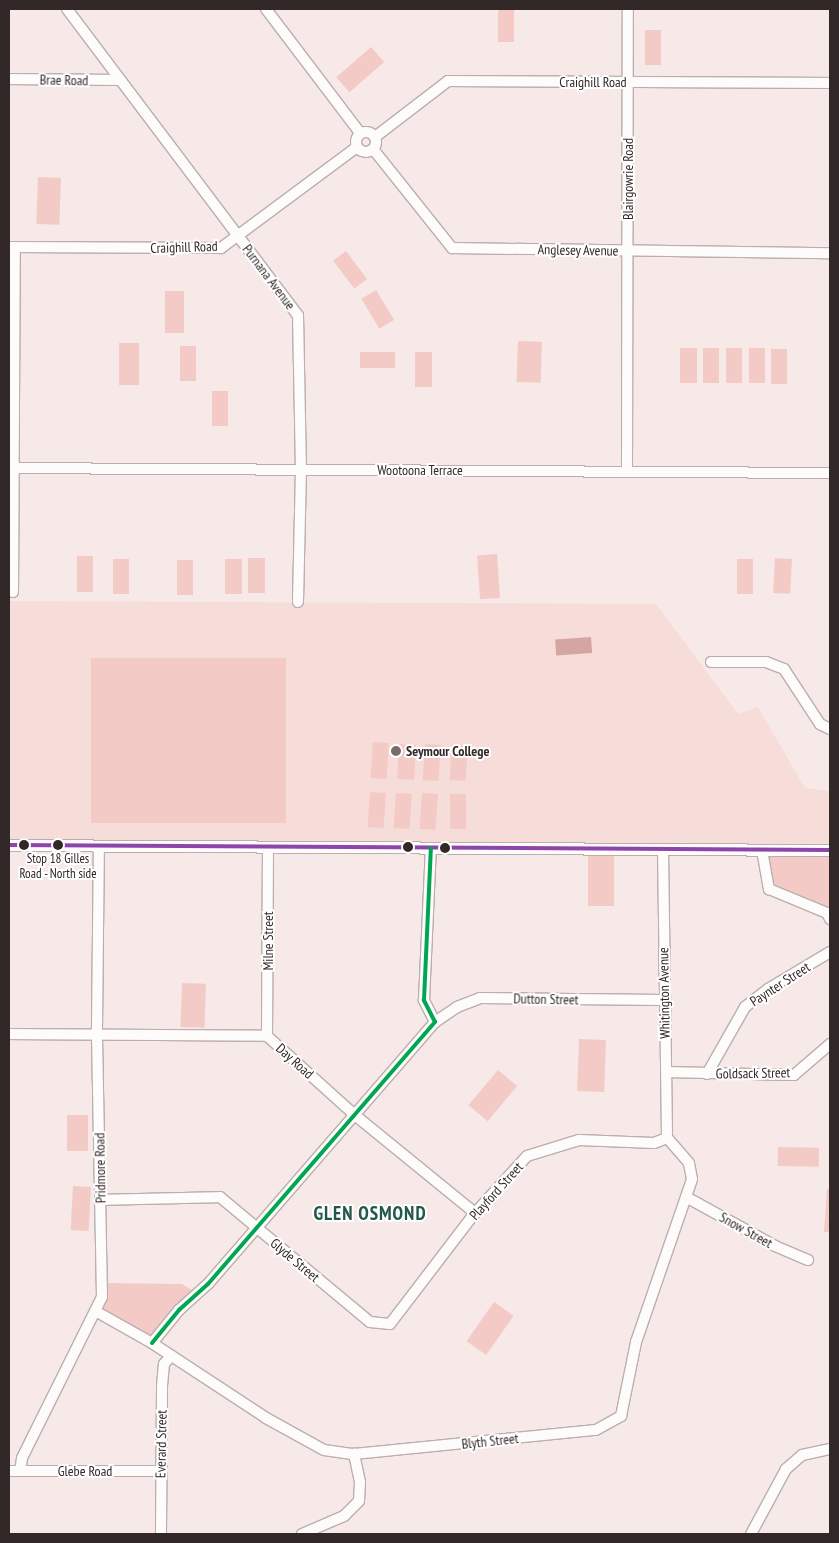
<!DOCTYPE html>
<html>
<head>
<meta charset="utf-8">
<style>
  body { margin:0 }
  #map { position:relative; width:839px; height:1543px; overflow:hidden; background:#f7e9e7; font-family:"PT Sans Narrow",sans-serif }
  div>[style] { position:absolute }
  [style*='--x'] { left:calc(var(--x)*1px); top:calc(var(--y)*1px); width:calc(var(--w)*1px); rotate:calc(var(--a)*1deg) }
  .built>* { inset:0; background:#f6ddda }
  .green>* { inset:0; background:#f3cac6; transform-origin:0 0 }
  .water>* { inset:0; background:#d5a6a1; transform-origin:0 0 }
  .roads { filter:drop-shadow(1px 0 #baafae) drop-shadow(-1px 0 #baafae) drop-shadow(0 1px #baafae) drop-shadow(0 -1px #baafae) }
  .minor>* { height:10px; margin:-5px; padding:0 5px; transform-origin:5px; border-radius:5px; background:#fefcfb }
  .minor>.ring { margin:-5px; padding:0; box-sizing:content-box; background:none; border:10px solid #fefcfb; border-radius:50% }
  .tertiary>* { height:11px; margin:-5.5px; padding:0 5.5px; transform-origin:5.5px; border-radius:5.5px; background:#fefcfb }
  .bus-1>* { height:4px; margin:-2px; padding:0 2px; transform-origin:2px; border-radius:2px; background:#8e44ad }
  .bus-2>* { height:4px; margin:-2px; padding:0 2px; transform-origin:2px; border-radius:2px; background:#00a651 }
  .dots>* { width:14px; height:14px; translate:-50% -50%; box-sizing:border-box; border:2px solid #fff; border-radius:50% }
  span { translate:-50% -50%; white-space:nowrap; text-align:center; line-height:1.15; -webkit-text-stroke:4px #fff; paint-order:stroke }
  .bus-label { font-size:13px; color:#322827 }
  .street-label { font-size:14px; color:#322827 }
  .poi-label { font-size:14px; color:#322827; font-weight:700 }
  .left { translate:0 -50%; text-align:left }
  .district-label { font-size:19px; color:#22574b; font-weight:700; letter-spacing:1px }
  .frame { position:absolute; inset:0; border:10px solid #322827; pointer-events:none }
</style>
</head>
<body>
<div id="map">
  <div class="built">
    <div style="clip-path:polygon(9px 601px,656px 604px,738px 714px,758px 707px,805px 788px,830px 791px,830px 850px,9px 844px)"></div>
  </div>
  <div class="green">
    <div style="left:498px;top:9px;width:16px;height:33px"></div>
    <div style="left:645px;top:30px;width:16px;height:35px"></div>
    <div style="left:371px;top:47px;width:20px;height:46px;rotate:49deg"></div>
    <div style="left:38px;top:177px;width:23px;height:47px;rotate:2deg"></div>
    <div style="left:346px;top:251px;width:35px;height:16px;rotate:53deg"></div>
    <div style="left:376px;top:290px;width:35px;height:17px;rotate:59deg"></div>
    <div style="left:165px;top:291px;width:19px;height:42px"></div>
    <div style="left:518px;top:341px;width:24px;height:41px;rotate:2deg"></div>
    <div style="left:119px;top:343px;width:20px;height:42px"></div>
    <div style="left:180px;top:346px;width:16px;height:35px"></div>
    <div style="left:680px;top:348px;width:17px;height:35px"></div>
    <div style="left:703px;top:348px;width:16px;height:35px"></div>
    <div style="left:726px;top:348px;width:16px;height:35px"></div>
    <div style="left:749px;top:348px;width:16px;height:35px"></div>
    <div style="left:771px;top:349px;width:16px;height:35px"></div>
    <div style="left:360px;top:352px;width:35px;height:16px"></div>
    <div style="left:415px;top:352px;width:17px;height:35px"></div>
    <div style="left:212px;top:391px;width:16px;height:35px"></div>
    <div style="left:497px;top:554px;width:44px;height:20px;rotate:86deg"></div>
    <div style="left:77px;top:556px;width:16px;height:36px"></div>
    <div style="left:248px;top:558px;width:17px;height:35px"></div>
    <div style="left:775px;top:558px;width:17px;height:35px;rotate:3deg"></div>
    <div style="left:113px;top:559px;width:16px;height:35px"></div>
    <div style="left:225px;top:559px;width:17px;height:35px"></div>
    <div style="left:737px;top:559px;width:16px;height:35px"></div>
    <div style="left:177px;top:560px;width:16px;height:35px"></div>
    <div style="left:91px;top:658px;width:195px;height:165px"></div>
    <div style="left:373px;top:742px;width:16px;height:36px;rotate:4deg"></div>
    <div style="left:399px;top:744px;width:17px;height:35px;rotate:3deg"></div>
    <div style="left:425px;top:744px;width:16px;height:36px;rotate:4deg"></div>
    <div style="left:452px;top:744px;width:16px;height:36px;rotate:4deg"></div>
    <div style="left:370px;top:792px;width:16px;height:35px;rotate:4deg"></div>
    <div style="left:396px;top:793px;width:16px;height:35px;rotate:4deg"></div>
    <div style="left:422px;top:793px;width:16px;height:36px;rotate:4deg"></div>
    <div style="left:450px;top:794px;width:16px;height:35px"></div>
    <div style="left:588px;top:849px;width:26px;height:57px"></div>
    <div style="clip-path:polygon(762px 850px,830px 850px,830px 912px,769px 889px)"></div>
    <div style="left:182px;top:983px;width:24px;height:44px;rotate:2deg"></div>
    <div style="left:579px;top:1039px;width:27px;height:52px;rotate:2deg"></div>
    <div style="left:498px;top:1070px;width:25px;height:46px;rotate:40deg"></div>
    <div style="left:67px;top:1115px;width:21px;height:36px"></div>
    <div style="left:778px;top:1147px;width:41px;height:19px;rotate:1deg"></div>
    <div style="left:73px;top:1186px;width:18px;height:44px;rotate:3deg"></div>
    <div style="clip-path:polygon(827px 1189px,830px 1189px,830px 1232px,824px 1232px)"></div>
    <div style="clip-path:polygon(102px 1283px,182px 1284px,198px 1294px,152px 1343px,97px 1312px)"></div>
    <div style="left:494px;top:1302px;width:24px;height:48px;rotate:35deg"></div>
  </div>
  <div class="water">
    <div style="left:591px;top:637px;width:16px;height:36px;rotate:86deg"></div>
  </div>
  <div class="roads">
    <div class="minor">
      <div style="--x:67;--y:9;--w:383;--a:53"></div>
      <div style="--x:298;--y:315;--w:154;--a:88.9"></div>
      <div style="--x:301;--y:469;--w:133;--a:91.3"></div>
      <div style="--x:266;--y:9;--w:156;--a:52.8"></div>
      <div style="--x:9;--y:79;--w:110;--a:0.5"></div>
      <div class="ring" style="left:356px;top:132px;width:10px;height:10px"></div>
      <div style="--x:375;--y:137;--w:92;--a:-37.5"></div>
      <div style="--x:448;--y:81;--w:382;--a:0.3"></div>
      <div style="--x:373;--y:149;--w:127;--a:51.4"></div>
      <div style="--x:452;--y:248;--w:378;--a:0.8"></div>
      <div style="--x:9;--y:247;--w:212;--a:0.3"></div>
      <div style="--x:221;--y:248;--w:169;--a:-36.6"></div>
      <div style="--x:9;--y:468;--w:821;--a:0.35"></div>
      <div style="--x:627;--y:470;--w:461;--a:-89.9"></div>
      <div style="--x:13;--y:592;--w:345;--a:-89.7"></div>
      <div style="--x:711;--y:662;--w:55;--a:0"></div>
      <div style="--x:766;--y:662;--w:19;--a:21"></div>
      <div style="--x:784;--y:669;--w:66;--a:56.8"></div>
      <div style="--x:820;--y:724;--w:11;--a:27"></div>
      <div style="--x:663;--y:849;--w:289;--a:89.2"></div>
      <div style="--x:762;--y:850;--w:40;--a:80"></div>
      <div style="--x:769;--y:889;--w:63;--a:22.5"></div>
      <div style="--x:827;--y:913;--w:7;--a:63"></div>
      <div style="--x:435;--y:1022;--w:27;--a:-34"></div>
      <div style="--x:457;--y:1007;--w:25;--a:-21"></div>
      <div style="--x:480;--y:998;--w:183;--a:0.6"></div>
      <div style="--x:9;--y:1034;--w:258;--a:0.4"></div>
      <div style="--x:267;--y:1036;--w:120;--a:42"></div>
      <div style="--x:356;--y:1116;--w:154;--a:39.2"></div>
      <div style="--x:267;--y:1036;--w:189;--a:-89.7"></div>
      <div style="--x:667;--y:1072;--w:127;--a:1.4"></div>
      <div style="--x:794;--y:1075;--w:48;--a:-40.7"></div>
      <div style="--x:707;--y:1074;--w:77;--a:-60.4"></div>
      <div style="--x:745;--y:1007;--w:29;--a:-38"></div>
      <div style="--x:768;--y:989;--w:72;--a:-30.8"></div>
      <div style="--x:686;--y:1197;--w:102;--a:28.8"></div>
      <div style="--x:775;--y:1246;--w:36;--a:23"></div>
      <div style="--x:101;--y:1200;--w:119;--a:-1.4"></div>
      <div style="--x:220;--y:1197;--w:195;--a:39.8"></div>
      <div style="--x:370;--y:1322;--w:20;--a:6"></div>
      <div style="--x:390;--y:1324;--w:140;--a:-52.6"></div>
      <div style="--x:475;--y:1213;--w:77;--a:-47.6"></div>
      <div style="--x:527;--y:1156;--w:54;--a:-17.1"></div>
      <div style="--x:579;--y:1140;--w:75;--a:2.3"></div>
      <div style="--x:654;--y:1143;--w:14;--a:-21"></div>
      <div style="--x:97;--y:1312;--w:63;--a:29.4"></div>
      <div style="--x:152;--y:1343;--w:136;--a:33.3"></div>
      <div style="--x:266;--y:1418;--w:66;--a:28.9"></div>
      <div style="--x:324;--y:1450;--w:30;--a:8"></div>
      <div style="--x:354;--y:1454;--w:243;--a:-5.7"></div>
      <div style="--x:596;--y:1430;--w:29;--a:-29"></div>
      <div style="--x:621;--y:1416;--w:76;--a:-78.5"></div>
      <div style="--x:636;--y:1342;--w:172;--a:-71"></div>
      <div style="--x:692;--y:1179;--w:16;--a:-101"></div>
      <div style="--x:689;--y:1163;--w:33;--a:-131"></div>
      <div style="--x:152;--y:1343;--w:43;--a:-50.7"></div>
      <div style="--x:179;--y:1310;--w:39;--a:-42"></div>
      <div style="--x:208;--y:1284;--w:347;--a:-49.1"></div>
      <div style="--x:435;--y:1022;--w:25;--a:-117"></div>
      <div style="--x:424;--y:1000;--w:152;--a:-87.4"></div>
      <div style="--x:9;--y:1471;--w:152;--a:0"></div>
      <div style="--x:20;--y:1471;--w:13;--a:-81"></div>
      <div style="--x:22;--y:1458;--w:180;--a:-63.6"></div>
      <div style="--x:102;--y:1297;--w:269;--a:-91.1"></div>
      <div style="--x:97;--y:1028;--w:182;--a:-89.4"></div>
      <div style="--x:161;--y:1534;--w:148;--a:-89.6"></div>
      <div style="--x:162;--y:1386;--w:22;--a:-85"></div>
      <div style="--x:164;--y:1364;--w:11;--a:-49"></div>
      <div style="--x:302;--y:1534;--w:46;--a:-23.2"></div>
      <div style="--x:344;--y:1516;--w:21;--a:-45"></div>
      <div style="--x:359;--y:1501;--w:19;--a:-87"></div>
      <div style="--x:360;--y:1482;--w:29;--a:-102"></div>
      <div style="--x:751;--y:1534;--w:74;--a:-61.7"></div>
      <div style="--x:786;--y:1469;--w:21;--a:-41"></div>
      <div style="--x:802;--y:1455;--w:29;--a:-12"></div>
    </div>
    <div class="tertiary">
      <div style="--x:9;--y:845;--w:821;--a:0.35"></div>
    </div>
  </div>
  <div class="bus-1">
    <div style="--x:9;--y:845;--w:821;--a:0.35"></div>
  </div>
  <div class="bus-2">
    <div style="--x:152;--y:1343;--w:43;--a:-50.7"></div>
    <div style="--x:179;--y:1310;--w:39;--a:-42"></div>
    <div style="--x:208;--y:1284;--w:347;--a:-49.1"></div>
    <div style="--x:435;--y:1022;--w:25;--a:-117"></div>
    <div style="--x:424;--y:1000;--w:152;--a:-87.4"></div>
  </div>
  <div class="dots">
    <div style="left:396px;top:751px;background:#776c6a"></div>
    <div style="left:24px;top:845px;background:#322827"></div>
    <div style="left:58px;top:845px;background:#322827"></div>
    <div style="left:408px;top:847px;background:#322827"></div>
    <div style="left:445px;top:848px;background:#322827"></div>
  </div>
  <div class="bus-label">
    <span style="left:58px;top:867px">Stop 18 Gilles<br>Road - North side</span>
  </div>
  <div class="street-label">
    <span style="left:64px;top:80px;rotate:1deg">Brae Road</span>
    <span style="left:593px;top:82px">Craighill Road</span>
    <span style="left:628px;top:179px;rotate:-90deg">Blairgowrie Road</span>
    <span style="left:184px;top:247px;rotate:-2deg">Craighill Road</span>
    <span style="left:578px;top:250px;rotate:1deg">Anglesey Avenue</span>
    <span style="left:269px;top:277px;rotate:53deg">Purnana Avenue</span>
    <span style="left:420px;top:470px">Wootoona Terrace</span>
    <span style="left:268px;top:941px;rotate:-90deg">Milne Street</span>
    <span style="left:780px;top:984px;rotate:-33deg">Paynter Street</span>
    <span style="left:664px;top:993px;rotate:-91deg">Whitington Avenue</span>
    <span style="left:546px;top:999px;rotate:1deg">Dutton Street</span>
    <span style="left:295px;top:1061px;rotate:42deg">Day Road</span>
    <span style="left:753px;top:1073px;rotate:-1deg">Goldsack Street</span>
    <span style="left:100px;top:1168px;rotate:-91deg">Pridmore Road</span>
    <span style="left:496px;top:1191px;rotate:-48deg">Playford Street</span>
    <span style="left:746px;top:1230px;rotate:29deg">Snow Street</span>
    <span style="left:295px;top:1260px;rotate:40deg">Glyde Street</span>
    <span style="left:490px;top:1441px;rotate:-6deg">Blyth Street</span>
    <span style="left:161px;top:1444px;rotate:-89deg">Everard Street</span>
    <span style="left:85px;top:1471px">Glebe Road</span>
  </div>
  <div class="poi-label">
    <span class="left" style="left:406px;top:751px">Seymour College</span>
  </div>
  <div class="district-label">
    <span style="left:370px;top:1214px">GLEN OSMOND</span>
  </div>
  <div class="frame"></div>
</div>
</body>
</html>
